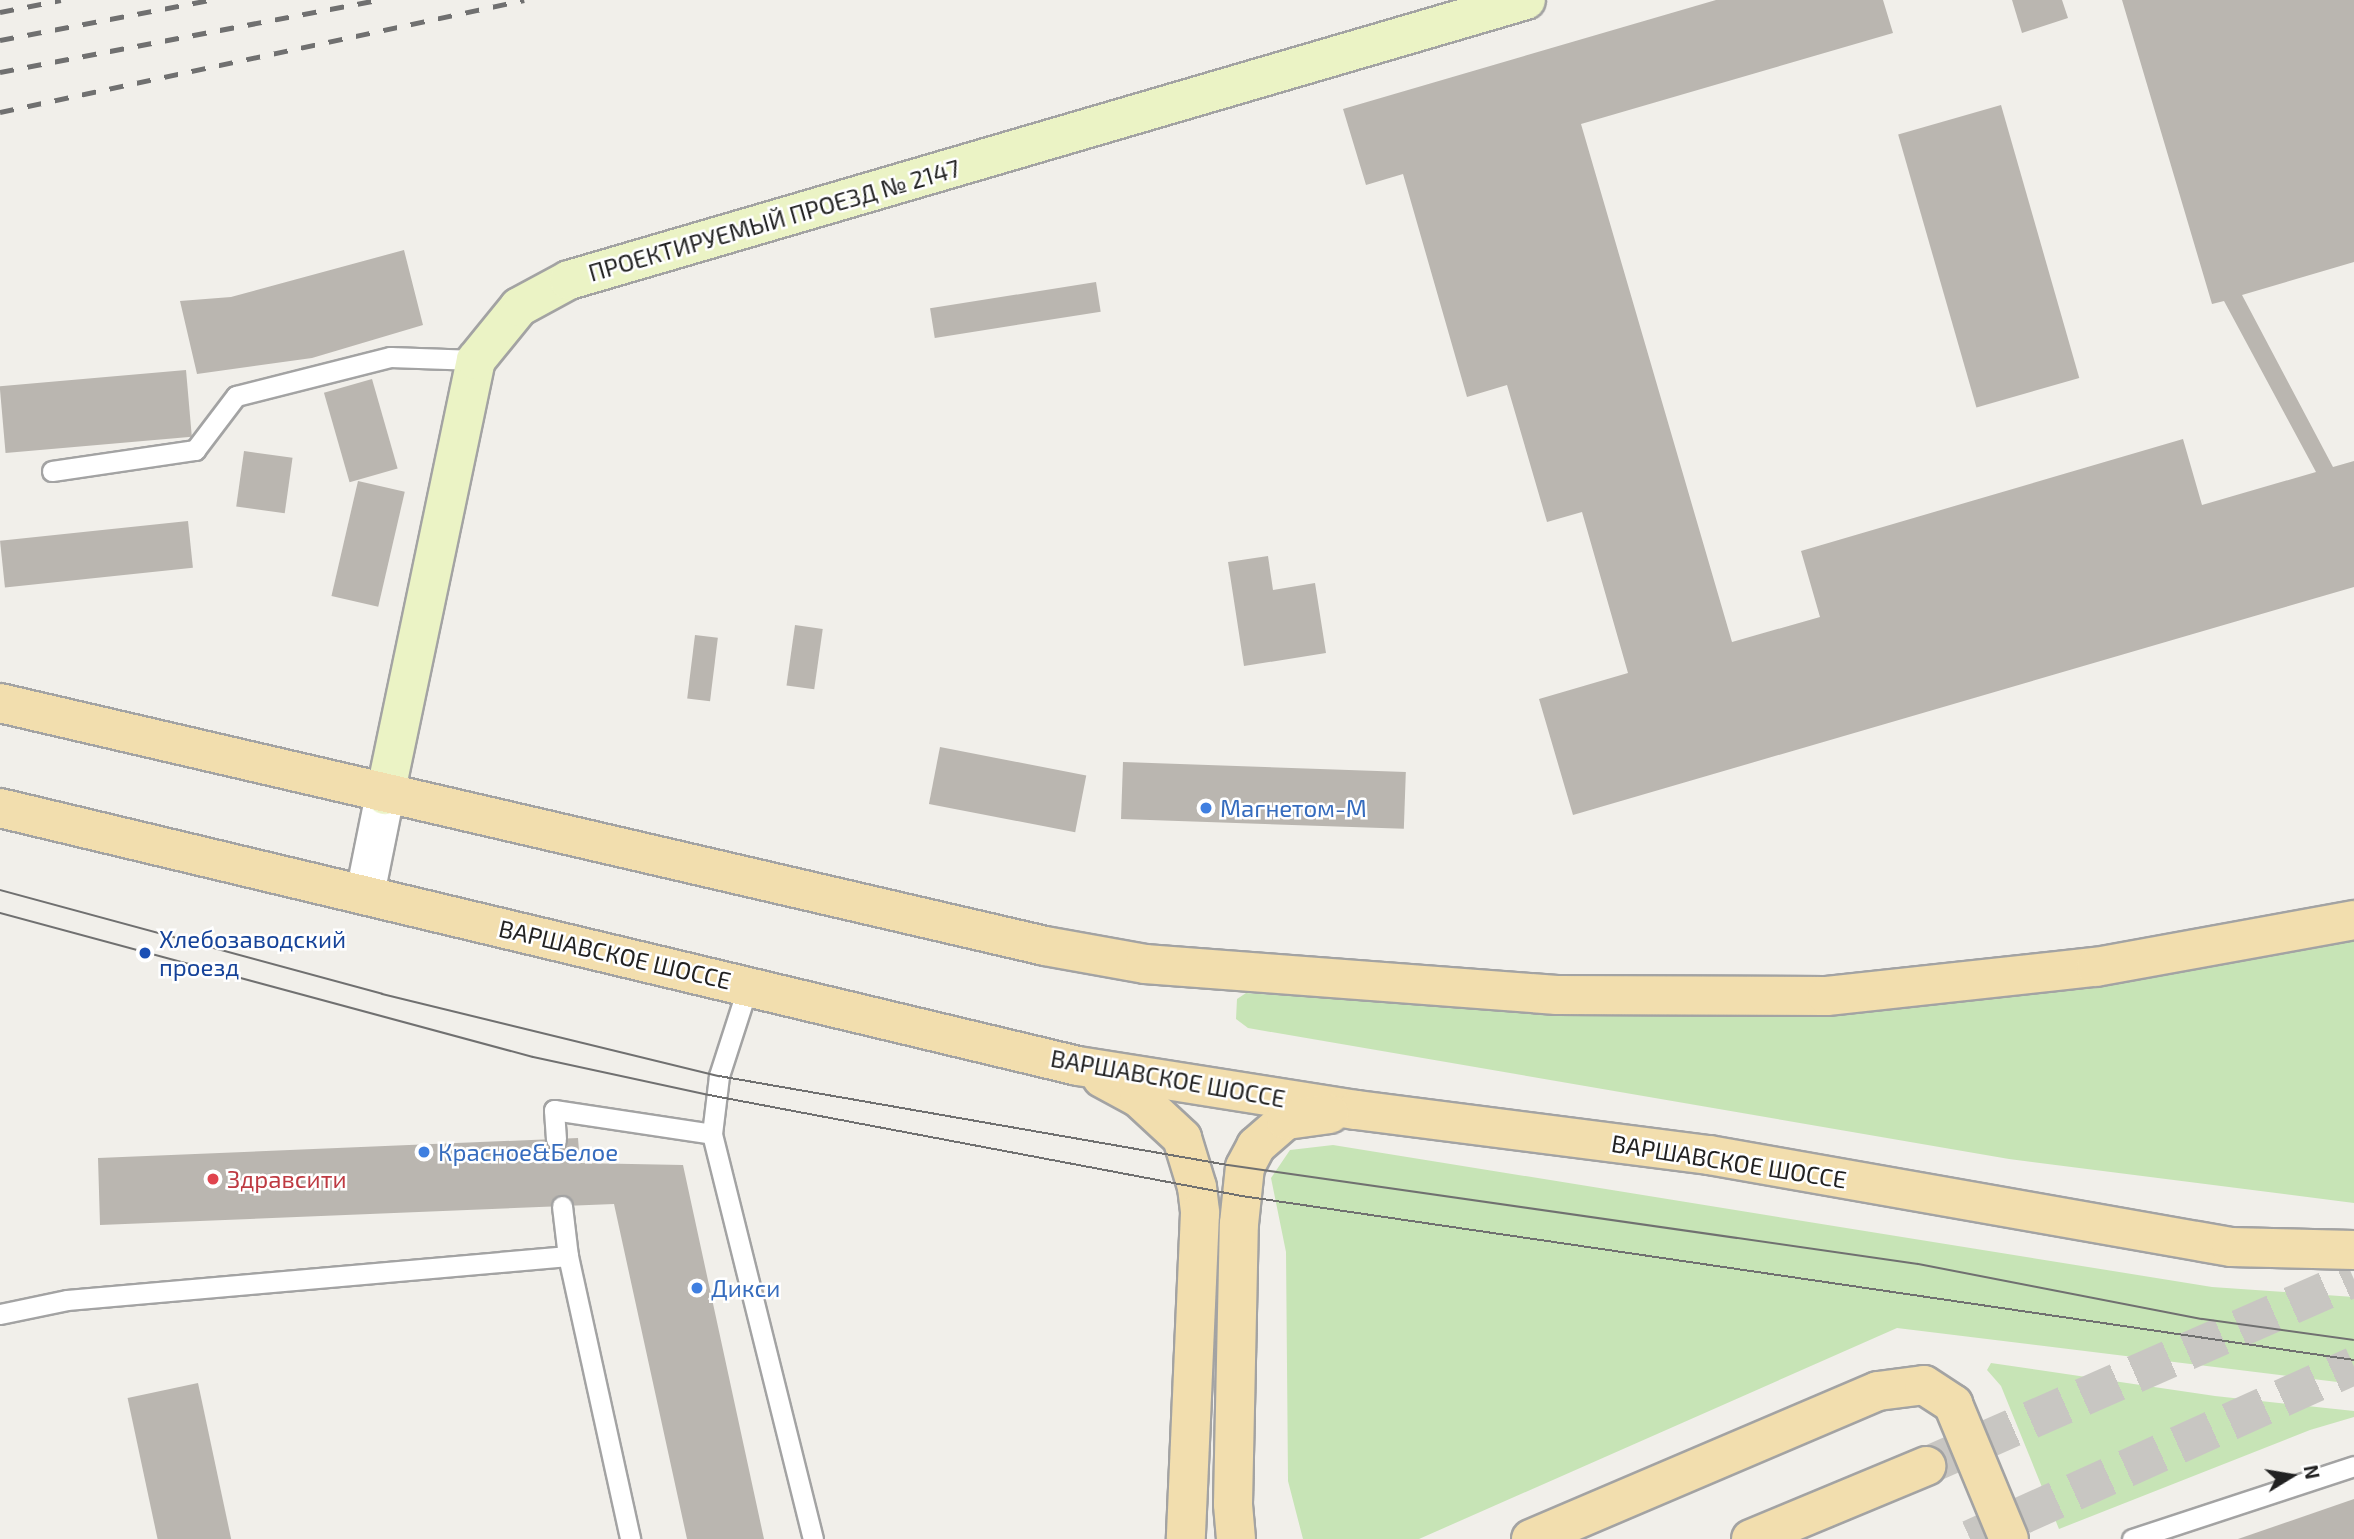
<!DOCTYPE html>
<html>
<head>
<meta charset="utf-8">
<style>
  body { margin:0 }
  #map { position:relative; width:2354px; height:1539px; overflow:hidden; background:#f1efea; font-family:"Exo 2",sans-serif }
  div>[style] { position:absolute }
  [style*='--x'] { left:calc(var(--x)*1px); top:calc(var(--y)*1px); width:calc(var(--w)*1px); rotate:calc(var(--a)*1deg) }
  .grass>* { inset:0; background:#c7e4b6 }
  .building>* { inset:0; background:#bab6b0; transform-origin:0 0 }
  .primary-tunnel>* { height:38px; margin-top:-19px; transform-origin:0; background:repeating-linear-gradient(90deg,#c8c6c2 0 38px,transparent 0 57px) }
  .roads { filter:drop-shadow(2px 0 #a3a3a3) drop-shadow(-2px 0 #a3a3a3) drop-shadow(0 2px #a3a3a3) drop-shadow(0 -2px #a3a3a3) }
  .lane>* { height:19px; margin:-9.5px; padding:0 9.5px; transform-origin:9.5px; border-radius:9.5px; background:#fff }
  .street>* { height:38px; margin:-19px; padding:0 19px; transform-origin:19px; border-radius:19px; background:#fff }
  .secondary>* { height:38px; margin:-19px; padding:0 19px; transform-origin:19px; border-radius:19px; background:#ebf3c5 }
  .primary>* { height:38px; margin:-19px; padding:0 19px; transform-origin:19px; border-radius:19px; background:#f2deae }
  .tram>* { height:2px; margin:-1px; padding:0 1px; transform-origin:1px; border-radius:1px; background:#707070 }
  .rail>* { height:5px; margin-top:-2.5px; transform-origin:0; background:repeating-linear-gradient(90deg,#707070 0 14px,transparent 0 28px) }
  .dots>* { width:19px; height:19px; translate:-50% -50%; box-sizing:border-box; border:4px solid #fff; border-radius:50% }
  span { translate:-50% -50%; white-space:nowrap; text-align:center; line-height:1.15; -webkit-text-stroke:5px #fff; paint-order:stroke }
  .street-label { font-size:24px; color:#222 }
  .shop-label { font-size:24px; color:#366cbe }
  .left { translate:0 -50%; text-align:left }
  .transit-label { font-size:24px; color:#164399 }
  .health-label { font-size:24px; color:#be3a42 }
  .north { position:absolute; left:2256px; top:1441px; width:70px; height:70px; -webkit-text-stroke:5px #fff; paint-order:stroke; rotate:79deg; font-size:19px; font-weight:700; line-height:28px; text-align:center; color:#222 }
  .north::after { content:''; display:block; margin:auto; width:24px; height:32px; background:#222; clip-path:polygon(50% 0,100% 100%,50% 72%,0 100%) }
</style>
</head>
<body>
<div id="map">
  <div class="grass">
    <div style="clip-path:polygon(2354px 940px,2354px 1203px,2009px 1159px,1248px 1028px,1236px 1019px,1237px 999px,1246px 993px,1591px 1015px,1744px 1011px,2183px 969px)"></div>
    <div style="clip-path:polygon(1333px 1145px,2212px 1287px,2354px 1297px,2354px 1384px,1897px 1328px,1419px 1539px,1303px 1539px,1288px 1481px,1286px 1252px,1271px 1178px,1290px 1150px)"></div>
    <div style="clip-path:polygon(1991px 1363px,2215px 1396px,2354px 1411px,2354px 1417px,2310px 1430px,2059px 1529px,2001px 1386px,1987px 1370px)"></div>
  </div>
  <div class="building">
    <div style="clip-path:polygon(1716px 0,1883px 0,1893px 33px,1581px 124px,1732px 642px,1820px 617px,1801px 551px,2183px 439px,2202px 505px,2316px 472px,2224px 301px,2212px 304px,2122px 0,2354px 0,2354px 262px,2242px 295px,2333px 467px,2354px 461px,2354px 587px,1573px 815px,1539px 699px,1628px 673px,1582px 512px,1547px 522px,1507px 385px,1467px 397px,1403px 174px,1366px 185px,1343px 109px)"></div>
    <div style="clip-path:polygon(2012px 0,2062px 0,2068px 18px,2022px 33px)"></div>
    <div style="left:2001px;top:105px;width:284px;height:107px;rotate:74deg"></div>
    <div style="clip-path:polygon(404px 250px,423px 325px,312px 358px,197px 374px,180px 301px,231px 297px)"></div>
    <div style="left:1096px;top:282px;width:30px;height:168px;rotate:81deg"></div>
    <div style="left:186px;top:370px;width:67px;height:187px;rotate:85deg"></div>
    <div style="left:372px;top:379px;width:93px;height:50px;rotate:74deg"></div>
    <div style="left:244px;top:451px;width:49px;height:56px;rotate:8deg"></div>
    <div style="left:358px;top:481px;width:48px;height:118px;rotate:13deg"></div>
    <div style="left:188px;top:521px;width:47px;height:189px;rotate:84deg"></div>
    <div style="clip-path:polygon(1268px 556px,1273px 590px,1315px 583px,1326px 653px,1244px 666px,1228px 562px)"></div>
    <div style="left:795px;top:625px;width:28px;height:61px;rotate:8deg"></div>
    <div style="left:695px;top:635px;width:23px;height:64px;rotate:7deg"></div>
    <div style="left:940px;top:747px;width:149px;height:58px;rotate:11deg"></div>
    <div style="left:1123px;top:762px;width:283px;height:57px;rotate:2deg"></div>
    <div style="clip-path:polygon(578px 1138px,580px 1163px,683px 1165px,764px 1539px,687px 1539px,614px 1204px,100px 1225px,98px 1158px)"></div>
    <div style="left:198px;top:1383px;width:160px;height:72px;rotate:78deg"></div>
    <div style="clip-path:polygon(2354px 1499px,2354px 1539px,2238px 1539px)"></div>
  </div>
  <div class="primary-tunnel">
    <div style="--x:1926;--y:1466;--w:467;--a:-23.7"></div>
    <div style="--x:1970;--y:1539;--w:421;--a:-24.3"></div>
  </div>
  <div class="roads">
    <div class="lane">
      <div style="--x:52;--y:471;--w:145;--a:-8.4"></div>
      <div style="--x:195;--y:450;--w:68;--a:-52.8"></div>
      <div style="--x:236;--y:396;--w:159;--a:-14.2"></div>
      <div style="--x:390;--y:357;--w:86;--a:2"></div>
      <div style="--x:748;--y:986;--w:95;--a:107.9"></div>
      <div style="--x:719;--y:1076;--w:58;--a:96.9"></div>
      <div style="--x:712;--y:1134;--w:417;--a:76"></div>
      <div style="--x:556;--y:1139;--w:29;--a:-94"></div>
      <div style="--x:554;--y:1110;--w:160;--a:8.6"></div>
      <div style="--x:562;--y:1206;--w:50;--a:83.2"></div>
      <div style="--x:0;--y:1314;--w:68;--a:-11.8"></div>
      <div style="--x:67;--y:1300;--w:503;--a:-5.02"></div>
      <div style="--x:568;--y:1256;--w:290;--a:77.6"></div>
      <div style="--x:2132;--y:1539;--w:234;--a:-18.2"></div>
    </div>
    <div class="street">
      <div style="--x:365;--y:894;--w:101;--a:-78.6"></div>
    </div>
    <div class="secondary">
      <div style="--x:385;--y:795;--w:444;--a:-78.2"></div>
      <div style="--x:476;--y:360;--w:68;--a:-50.9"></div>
      <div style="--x:519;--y:307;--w:57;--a:-28.4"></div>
      <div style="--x:569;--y:280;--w:997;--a:-16.31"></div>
    </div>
    <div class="primary">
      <div style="--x:0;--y:703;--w:1073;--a:13.09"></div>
      <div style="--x:1045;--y:946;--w:102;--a:10.2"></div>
      <div style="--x:1145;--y:964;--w:413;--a:4.3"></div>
      <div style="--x:1557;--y:995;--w:270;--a:0.2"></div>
      <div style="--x:1827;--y:996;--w:271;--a:-6.2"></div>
      <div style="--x:2096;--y:967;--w:262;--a:-10.3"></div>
      <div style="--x:0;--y:808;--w:1108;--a:13.46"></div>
      <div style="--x:1078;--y:1066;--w:282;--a:9"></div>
      <div style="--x:1357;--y:1110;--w:355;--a:7.3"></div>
      <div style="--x:1709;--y:1155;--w:530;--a:10"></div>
      <div style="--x:2231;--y:1247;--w:123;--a:1.4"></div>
      <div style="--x:1102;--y:1078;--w:42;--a:28.4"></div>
      <div style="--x:1139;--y:1098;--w:59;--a:42.9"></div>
      <div style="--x:1182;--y:1138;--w:51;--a:73"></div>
      <div style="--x:1197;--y:1187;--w:26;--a:83"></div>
      <div style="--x:1200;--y:1213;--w:326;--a:92.5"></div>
      <div style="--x:1236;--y:1539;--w:35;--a:-95"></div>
      <div style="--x:1233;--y:1504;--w:280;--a:-88.8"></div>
      <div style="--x:1239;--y:1224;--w:57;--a:-84"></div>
      <div style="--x:1245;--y:1167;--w:24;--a:-62"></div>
      <div style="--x:1256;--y:1146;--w:40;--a:-41"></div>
      <div style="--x:1286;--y:1120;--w:44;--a:-7.8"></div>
      <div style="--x:1531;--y:1539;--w:377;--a:-23.1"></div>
      <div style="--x:1878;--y:1391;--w:46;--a:-7.4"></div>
      <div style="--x:1924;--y:1385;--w:35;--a:33"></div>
      <div style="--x:1953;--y:1404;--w:146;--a:67.5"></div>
      <div style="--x:1751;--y:1539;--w:190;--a:-22.6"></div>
    </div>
  </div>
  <div class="tram">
    <div style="--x:0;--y:890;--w:396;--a:15.2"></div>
    <div style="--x:382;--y:994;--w:347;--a:13.7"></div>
    <div style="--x:719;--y:1076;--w:517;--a:9.92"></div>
    <div style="--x:1228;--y:1165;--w:697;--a:8.16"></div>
    <div style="--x:1918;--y:1264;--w:289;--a:11"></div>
    <div style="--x:2202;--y:1319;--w:153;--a:7.9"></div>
    <div style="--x:0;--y:913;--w:552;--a:15.12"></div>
    <div style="--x:533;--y:1057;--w:180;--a:12.2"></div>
    <div style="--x:709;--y:1095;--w:542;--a:10.73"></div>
    <div style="--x:1242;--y:1196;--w:1124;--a:8.39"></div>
  </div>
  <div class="rail">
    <div style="--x:0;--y:12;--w:62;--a:-11.1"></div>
    <div style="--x:0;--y:40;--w:213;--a:-10.8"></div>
    <div style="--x:0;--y:72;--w:383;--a:-10.8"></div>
    <div style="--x:0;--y:112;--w:536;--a:-12.06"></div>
  </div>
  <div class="dots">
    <div style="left:1206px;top:808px;background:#3f7fe0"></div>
    <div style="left:145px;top:953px;background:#1a4fb4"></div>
    <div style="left:424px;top:1152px;background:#3f7fe0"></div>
    <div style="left:213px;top:1179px;background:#e0444e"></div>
    <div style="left:697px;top:1288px;background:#3f7fe0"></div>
  </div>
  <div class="street-label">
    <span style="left:774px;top:220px;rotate:-16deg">ПРОЕКТИРУЕМЫЙ ПРОЕЗД № 2147</span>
    <span style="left:615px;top:954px;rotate:13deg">ВАРШАВСКОЕ ШОССЕ</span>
    <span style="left:1168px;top:1078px;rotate:10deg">ВАРШАВСКОЕ ШОССЕ</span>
    <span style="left:1729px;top:1161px;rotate:9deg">ВАРШАВСКОЕ ШОССЕ</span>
  </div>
  <div class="shop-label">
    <span class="left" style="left:1220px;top:808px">Магнетом-М</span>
    <span class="left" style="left:438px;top:1152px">Красное&amp;Белое</span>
    <span class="left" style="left:711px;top:1288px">Дикси</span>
  </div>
  <div class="transit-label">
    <span class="left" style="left:159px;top:953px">Хлебозаводский<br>проезд</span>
  </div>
  <div class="health-label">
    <span class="left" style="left:227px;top:1179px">Здравсити</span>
  </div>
  <div class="north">N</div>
</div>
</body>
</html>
